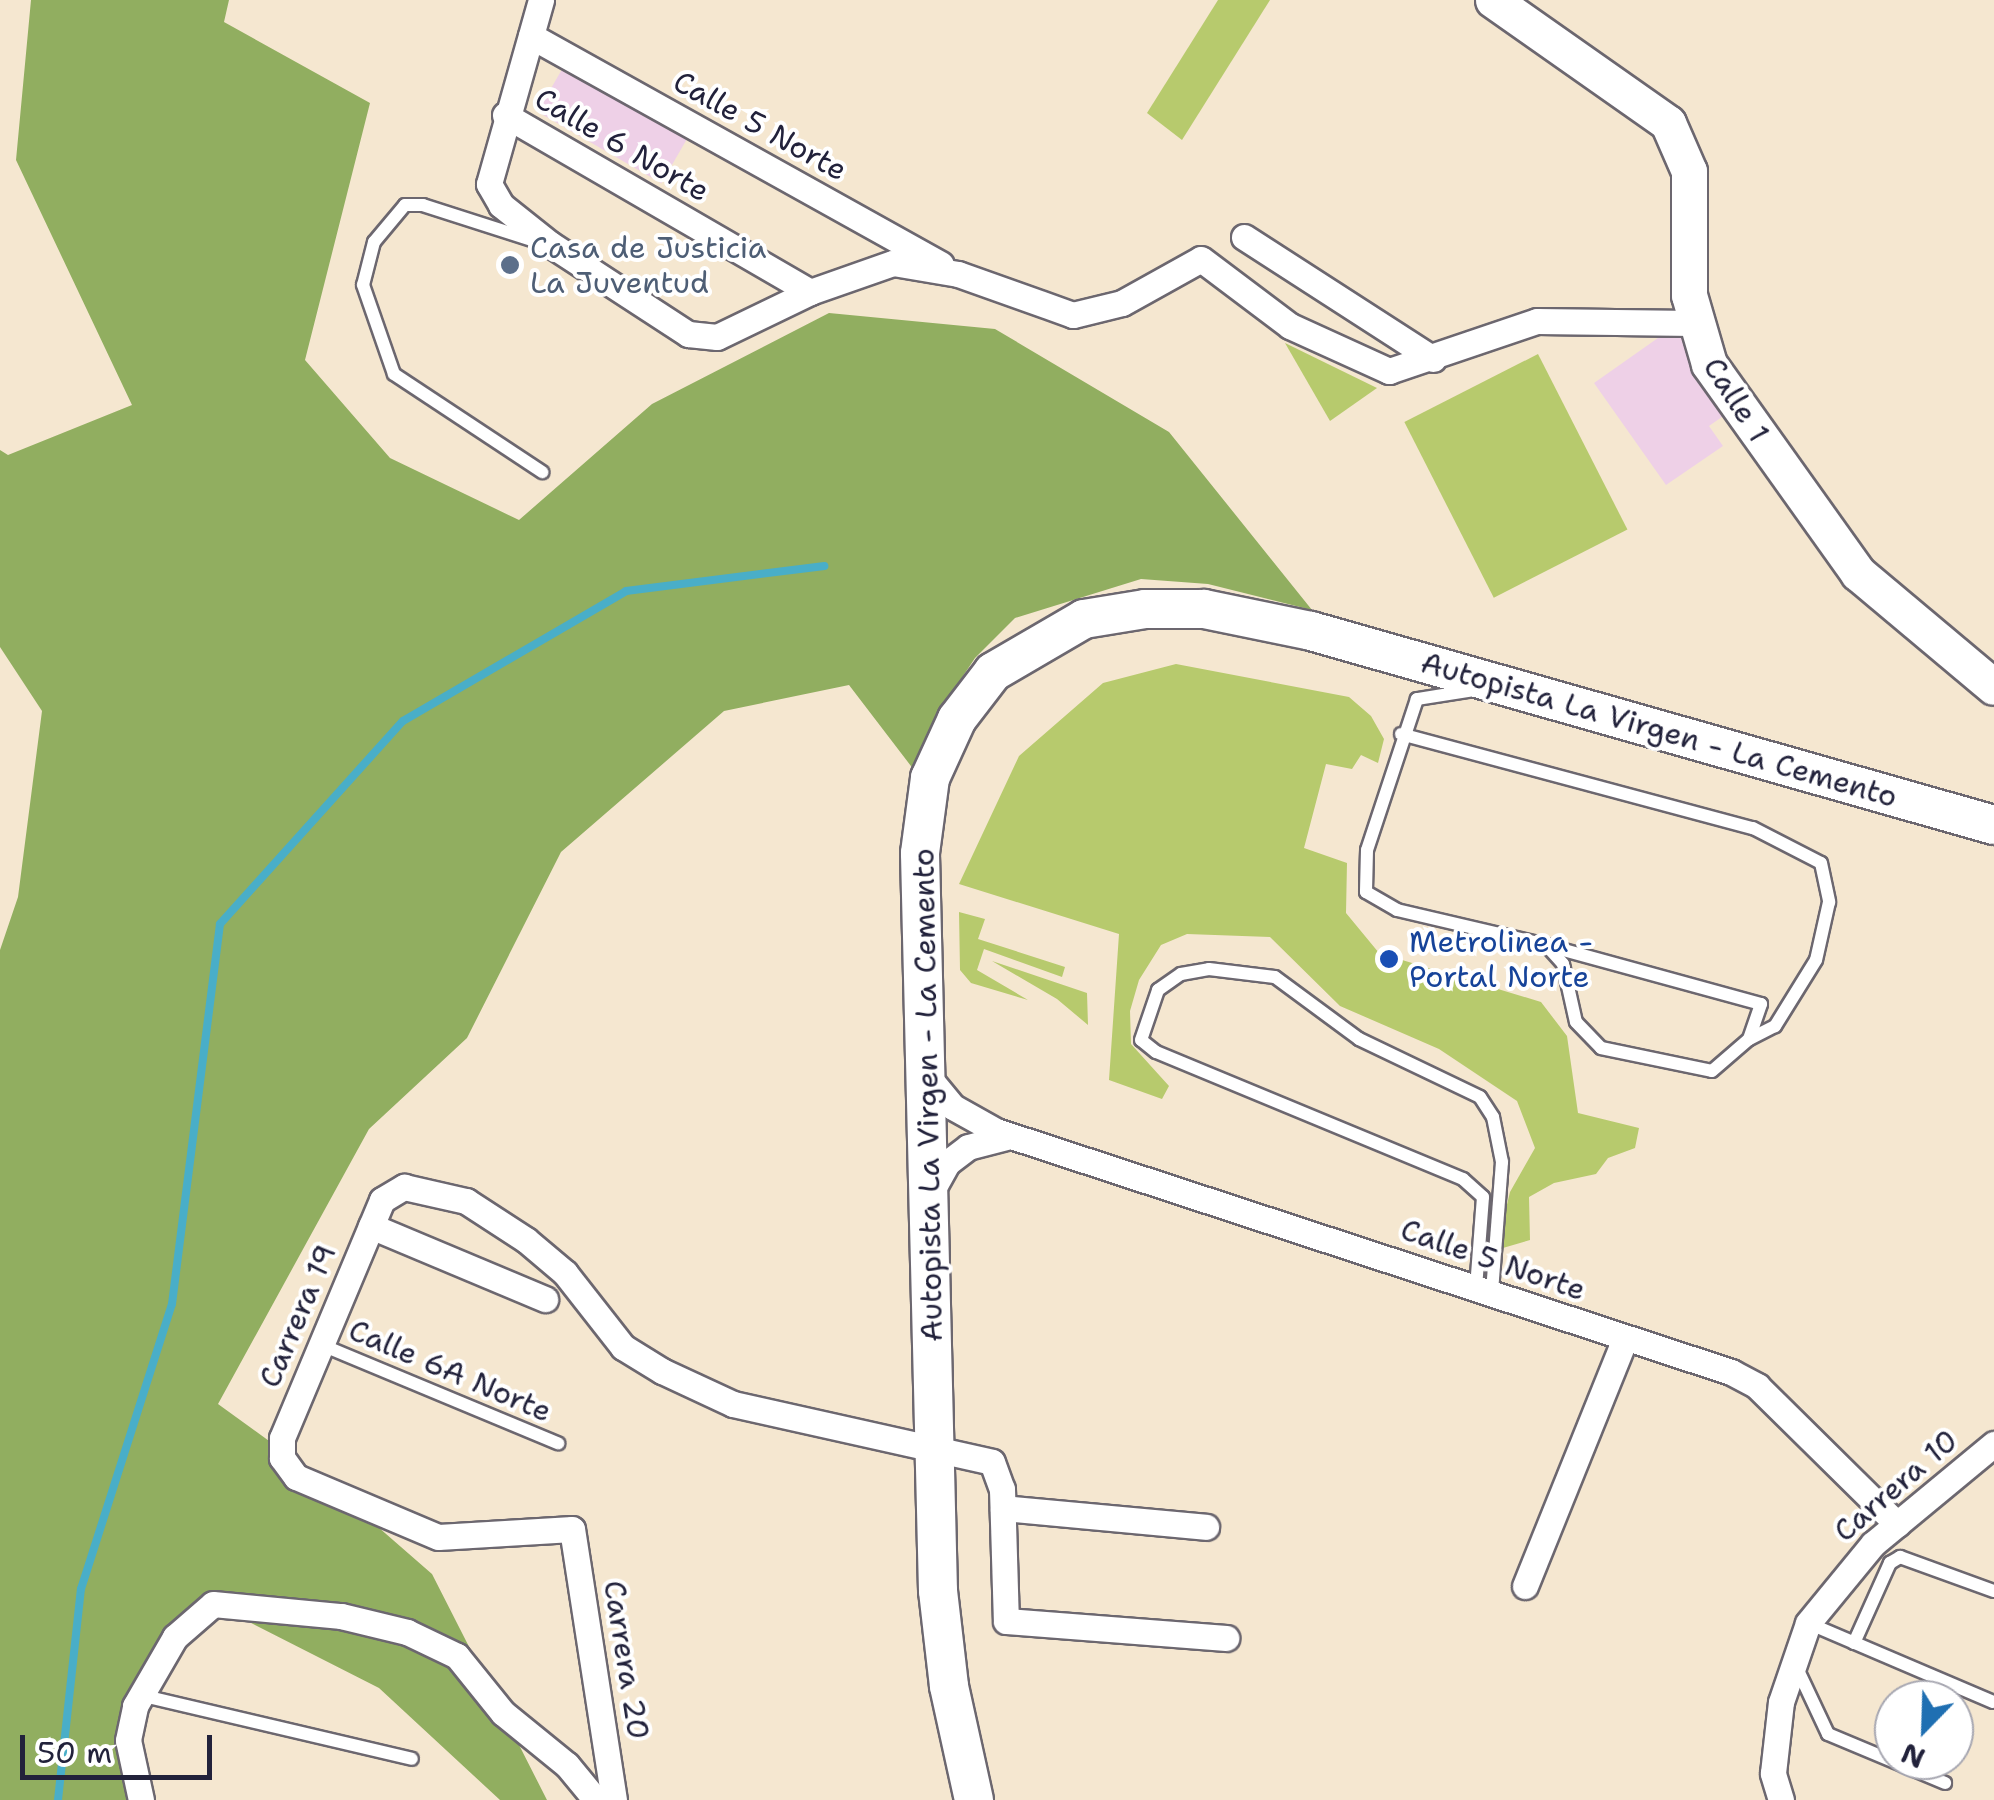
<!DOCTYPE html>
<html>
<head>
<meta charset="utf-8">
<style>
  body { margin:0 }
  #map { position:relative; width:1994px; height:1800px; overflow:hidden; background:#f5e7d0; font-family:"Shantell Sans",sans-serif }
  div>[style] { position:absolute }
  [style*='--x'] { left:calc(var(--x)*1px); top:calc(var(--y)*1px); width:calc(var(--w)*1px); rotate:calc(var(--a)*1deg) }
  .built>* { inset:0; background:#eed0e7; transform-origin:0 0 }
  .green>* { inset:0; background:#b7ca6d; transform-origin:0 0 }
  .forest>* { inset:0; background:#91ae60 }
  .stream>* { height:8px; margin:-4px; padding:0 4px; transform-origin:4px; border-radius:4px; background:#49aec8 }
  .roads { filter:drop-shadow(2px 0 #6c676f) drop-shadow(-2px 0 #6c676f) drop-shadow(0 2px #6c676f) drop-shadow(0 -2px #6c676f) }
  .lane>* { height:12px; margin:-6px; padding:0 6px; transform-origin:6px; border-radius:6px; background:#fff }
  .street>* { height:25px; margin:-12.5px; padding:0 12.5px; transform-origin:12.5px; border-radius:12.5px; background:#fff }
  .secondary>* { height:35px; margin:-17.5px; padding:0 17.5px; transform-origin:17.5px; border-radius:17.5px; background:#fff }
  .primary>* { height:38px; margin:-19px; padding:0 19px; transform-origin:19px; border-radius:19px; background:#fff }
  .dots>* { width:28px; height:28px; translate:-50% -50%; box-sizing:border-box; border:5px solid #fff; border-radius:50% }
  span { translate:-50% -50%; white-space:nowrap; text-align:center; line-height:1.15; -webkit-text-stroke:8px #fff; paint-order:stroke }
  .street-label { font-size:30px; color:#22223b }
  .service-label { font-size:30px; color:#4e5e75 }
  .left { translate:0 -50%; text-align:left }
  .transit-label { font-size:30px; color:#164399 }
  .north { position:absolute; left:1874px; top:1680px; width:100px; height:100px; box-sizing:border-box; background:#fff; border:2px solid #a7a7b1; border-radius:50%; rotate:203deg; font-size:28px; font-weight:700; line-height:40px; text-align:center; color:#22223b }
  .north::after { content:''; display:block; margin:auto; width:35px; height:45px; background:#1f6fb2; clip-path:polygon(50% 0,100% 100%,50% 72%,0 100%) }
  .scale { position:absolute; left:20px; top:1735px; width:192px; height:45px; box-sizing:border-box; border:5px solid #22223b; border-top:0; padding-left:12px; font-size:30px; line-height:35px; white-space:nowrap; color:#22223b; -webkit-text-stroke:8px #fff; paint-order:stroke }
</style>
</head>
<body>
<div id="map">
  <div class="built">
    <div style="left:568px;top:59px;width:143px;height:61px;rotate:30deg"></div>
    <div style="clip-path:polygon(1675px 326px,1729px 412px,1709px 426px,1723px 446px,1666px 485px,1594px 383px)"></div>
  </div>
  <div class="green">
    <div style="clip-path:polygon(1218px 0,1270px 0,1182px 140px,1147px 113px)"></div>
    <div style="clip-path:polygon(1285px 343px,1377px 388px,1330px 421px)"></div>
    <div style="left:1538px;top:354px;width:197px;height:150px;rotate:63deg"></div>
    <div style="clip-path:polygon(1176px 664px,1349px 697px,1371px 716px,1384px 739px,1378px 763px,1361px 755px,1352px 769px,1326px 764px,1304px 848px,1347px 863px,1346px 913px,1379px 953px,1541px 1002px,1567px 1036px,1578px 1113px,1639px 1128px,1635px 1148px,1608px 1158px,1596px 1174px,1554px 1183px,1529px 1197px,1530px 1240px,1496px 1250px,1510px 1192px,1535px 1148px,1517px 1101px,1439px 1049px,1340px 1006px,1270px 937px,1187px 934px,1161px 945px,1139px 980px,1130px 1011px,1131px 1044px,1169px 1086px,1162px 1099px,1109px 1080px,1119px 934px,959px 884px,1019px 756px,1103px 683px)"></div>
    <div style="clip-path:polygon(959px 912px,985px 919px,978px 939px,1065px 967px,1062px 977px,984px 949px,977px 970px,1028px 1000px,971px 983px,960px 970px)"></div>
    <div style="clip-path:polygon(992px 961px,1087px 993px,1088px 1025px,1057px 999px)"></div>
  </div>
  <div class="forest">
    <div style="clip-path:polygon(31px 0,229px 0,224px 22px,370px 103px,305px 360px,390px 458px,519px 520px,652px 404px,829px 313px,995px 329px,1169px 432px,1312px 610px,1208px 584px,1141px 579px,1015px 618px,975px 658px,941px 709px,914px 770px,849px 685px,724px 711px,561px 852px,467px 1038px,369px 1129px,218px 1404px,331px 1486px,432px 1574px,547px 1800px,500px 1800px,379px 1688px,208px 1601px,127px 1734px,136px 1800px,0 1800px,0 950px,18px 897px,42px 711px,0 647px,0 450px,8px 455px,132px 405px,16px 160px)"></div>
  </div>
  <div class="stream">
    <div style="--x:58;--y:1800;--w:212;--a:-83.8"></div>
    <div style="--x:81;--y:1589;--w:299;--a:-72.3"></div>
    <div style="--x:172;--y:1304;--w:383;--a:-82.8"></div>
    <div style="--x:220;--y:924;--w:273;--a:-48"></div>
    <div style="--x:403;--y:721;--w:258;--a:-30.2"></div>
    <div style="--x:626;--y:591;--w:200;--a:-7.2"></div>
  </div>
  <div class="roads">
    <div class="lane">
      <div style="--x:535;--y:241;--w:118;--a:-162.2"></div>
      <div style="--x:423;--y:205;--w:18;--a:180"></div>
      <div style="--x:405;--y:205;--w:48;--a:130"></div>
      <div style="--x:374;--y:242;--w:44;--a:104.3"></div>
      <div style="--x:363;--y:285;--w:94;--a:70.8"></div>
      <div style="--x:394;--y:374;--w:178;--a:33.5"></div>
      <div style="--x:1474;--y:690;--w:58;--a:171"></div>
      <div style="--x:1417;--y:699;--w:159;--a:108.3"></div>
      <div style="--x:1367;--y:850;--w:42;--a:91.4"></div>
      <div style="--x:1366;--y:892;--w:36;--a:30"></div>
      <div style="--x:1397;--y:910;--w:153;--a:13.2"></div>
      <div style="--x:1546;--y:945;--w:25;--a:48"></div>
      <div style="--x:1563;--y:964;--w:59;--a:77.4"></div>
      <div style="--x:1576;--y:1022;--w:36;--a:46"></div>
      <div style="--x:1601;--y:1048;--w:113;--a:11.7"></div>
      <div style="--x:1712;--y:1071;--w:49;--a:-40.9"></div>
      <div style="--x:1749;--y:1039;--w:37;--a:-71"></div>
      <div style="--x:1761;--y:1004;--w:223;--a:-164.7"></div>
      <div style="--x:1401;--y:734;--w:364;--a:15"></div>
      <div style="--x:1753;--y:828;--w:76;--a:27.2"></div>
      <div style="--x:1821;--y:863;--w:40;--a:78"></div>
      <div style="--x:1829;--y:902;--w:59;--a:102.6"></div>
      <div style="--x:1816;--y:960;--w:78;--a:121.8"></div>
      <div style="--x:1775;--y:1026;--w:29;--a:153"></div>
      <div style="--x:1476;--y:1288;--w:91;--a:-85.6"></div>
      <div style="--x:1483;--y:1197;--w:27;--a:-138"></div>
      <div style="--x:1463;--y:1179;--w:332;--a:-157.5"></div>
      <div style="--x:1156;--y:1052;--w:19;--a:-141"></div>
      <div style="--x:1141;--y:1040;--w:53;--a:-71.2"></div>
      <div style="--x:1158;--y:990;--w:28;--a:-35"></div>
      <div style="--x:1181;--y:974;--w:28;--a:-10"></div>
      <div style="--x:1209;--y:969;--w:66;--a:6.9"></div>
      <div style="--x:1275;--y:977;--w:104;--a:36.4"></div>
      <div style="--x:1359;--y:1039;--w:134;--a:25.6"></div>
      <div style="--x:1480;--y:1097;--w:24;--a:57"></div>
      <div style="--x:1493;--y:1117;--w:46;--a:78.7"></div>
      <div style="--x:1502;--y:1162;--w:131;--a:94.4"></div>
      <div style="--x:322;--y:1345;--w:256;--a:22.6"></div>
      <div style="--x:1808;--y:1623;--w:201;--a:23.1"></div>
      <div style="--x:1854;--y:1643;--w:88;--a:-65.8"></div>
      <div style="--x:1890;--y:1563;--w:12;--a:-31"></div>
      <div style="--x:1900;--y:1557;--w:100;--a:19.9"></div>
      <div style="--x:1796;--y:1666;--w:75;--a:64.8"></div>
      <div style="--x:1828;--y:1734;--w:127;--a:22.7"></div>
      <div style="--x:144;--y:1696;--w:275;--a:13.2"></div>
    </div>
    <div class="street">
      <div style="--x:541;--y:0;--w:191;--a:105.8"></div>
      <div style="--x:489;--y:184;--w:24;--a:60"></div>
      <div style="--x:501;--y:205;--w:63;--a:38.5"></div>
      <div style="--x:550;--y:244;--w:165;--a:33.1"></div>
      <div style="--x:688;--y:334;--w:29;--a:6"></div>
      <div style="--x:717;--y:337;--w:103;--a:-25.8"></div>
      <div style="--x:810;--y:292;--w:88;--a:-19.3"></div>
      <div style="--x:893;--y:263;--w:66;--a:9.6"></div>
      <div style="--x:958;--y:274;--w:122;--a:19.6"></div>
      <div style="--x:1073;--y:315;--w:50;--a:-13.8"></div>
      <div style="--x:1122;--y:303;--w:90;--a:-29.1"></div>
      <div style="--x:1201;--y:259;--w:111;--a:37"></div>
      <div style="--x:1290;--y:326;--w:109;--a:24.4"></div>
      <div style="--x:1389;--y:371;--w:156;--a:-18.7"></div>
      <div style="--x:1537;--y:321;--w:157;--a:0.7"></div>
      <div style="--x:531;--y:36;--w:469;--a:29.1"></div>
      <div style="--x:505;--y:115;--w:353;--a:30.1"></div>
      <div style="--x:1244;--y:237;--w:225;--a:32.8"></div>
      <div style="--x:924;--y:1072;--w:45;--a:50.4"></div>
      <div style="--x:953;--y:1107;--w:49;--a:29.2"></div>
      <div style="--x:996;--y:1131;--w:774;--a:18.15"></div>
      <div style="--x:1731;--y:1372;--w:30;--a:28"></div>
      <div style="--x:1757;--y:1386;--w:197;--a:44.6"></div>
      <div style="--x:930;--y:1194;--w:35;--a:-61"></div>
      <div style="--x:947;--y:1163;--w:26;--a:-37"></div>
      <div style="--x:968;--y:1147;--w:43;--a:-14.7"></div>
      <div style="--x:371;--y:1226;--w:189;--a:22.8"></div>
      <div style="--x:1003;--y:1508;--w:204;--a:5.3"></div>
      <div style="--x:1525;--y:1586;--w:266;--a:-68"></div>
      <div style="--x:141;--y:1800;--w:61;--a:-102.2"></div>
      <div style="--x:128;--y:1740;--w:35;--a:-78"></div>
      <div style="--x:135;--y:1706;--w:80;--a:-59.9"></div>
      <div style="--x:175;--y:1637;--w:50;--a:-41"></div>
      <div style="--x:213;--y:1604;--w:129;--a:5.4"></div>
      <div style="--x:341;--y:1616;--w:68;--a:13.6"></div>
      <div style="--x:407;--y:1632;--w:55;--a:25.6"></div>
      <div style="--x:457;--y:1656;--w:73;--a:51.1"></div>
      <div style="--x:503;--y:1713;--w:82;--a:39.1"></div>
      <div style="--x:567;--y:1765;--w:45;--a:50.4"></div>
      <div style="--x:614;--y:1800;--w:274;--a:-98.8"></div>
      <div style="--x:572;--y:1529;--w:134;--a:176.6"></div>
      <div style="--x:438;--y:1537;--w:154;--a:-157.1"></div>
      <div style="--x:296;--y:1477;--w:24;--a:-126"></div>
      <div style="--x:282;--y:1458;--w:20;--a:-90"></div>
      <div style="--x:282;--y:1438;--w:258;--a:-67.2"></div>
      <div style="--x:382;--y:1200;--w:26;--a:-31"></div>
      <div style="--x:404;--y:1187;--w:64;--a:12.7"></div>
      <div style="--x:466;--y:1201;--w:72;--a:33"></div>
      <div style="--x:526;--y:1240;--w:51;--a:40.2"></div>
      <div style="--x:565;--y:1273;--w:94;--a:51.9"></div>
      <div style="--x:623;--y:1347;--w:46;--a:31.6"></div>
      <div style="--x:662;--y:1371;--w:78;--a:24.9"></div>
      <div style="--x:733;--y:1404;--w:265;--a:12.6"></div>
      <div style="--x:992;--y:1462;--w:29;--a:70"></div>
      <div style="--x:1002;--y:1489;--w:132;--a:88.3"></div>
      <div style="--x:1006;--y:1621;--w:221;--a:4.4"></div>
      <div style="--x:1781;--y:1800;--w:28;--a:-107"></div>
      <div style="--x:1773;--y:1773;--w:71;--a:-83.6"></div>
      <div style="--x:1781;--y:1702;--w:83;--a:-71.1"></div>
      <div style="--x:1808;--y:1623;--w:102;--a:-50.6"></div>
      <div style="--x:1873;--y:1544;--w:157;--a:-39.6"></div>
    </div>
    <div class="secondary">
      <div style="--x:1493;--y:0;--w:214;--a:35.1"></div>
      <div style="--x:1668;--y:123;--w:52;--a:66.4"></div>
      <div style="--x:1689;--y:171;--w:124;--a:90"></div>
      <div style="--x:1689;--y:295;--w:72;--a:73.8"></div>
      <div style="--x:1709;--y:364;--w:257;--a:54.5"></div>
      <div style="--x:1858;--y:573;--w:177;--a:40"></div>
    </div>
    <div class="primary">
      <div style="--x:974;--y:1800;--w:117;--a:-102.4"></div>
      <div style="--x:949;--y:1686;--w:96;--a:-96.6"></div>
      <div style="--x:938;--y:1591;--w:738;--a:-91.4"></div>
      <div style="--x:920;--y:853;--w:76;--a:-82.4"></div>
      <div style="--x:930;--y:778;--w:65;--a:-65.4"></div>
      <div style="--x:957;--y:719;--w:59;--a:-52.5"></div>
      <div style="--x:993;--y:672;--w:105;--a:-30.2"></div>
      <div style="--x:1084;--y:619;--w:62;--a:-9.3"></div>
      <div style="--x:1145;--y:609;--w:59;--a:0"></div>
      <div style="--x:1204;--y:609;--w:109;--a:11.6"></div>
      <div style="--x:1311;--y:631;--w:710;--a:15.86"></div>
    </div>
  </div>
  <div class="dots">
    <div style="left:510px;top:265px;background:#5c6f8a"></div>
    <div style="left:1389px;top:959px;background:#1a4fb4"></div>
  </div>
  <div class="street-label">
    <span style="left:760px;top:126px;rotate:29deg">Calle 5 Norte</span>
    <span style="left:622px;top:145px;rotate:30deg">Calle 6 Norte</span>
    <span style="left:1736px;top:400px;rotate:57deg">Calle 1</span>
    <span style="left:1659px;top:730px;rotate:16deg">Autopista La Virgen - La Cemento</span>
    <span style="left:928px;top:1095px;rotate:-91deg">Autopista La Virgen - La Cemento</span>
    <span style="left:1493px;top:1260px;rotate:19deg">Calle 5 Norte</span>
    <span style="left:298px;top:1316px;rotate:-67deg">Carrera 19</span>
    <span style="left:450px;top:1371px;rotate:23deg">Calle 6A Norte</span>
    <span style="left:1896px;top:1486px;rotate:-41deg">Carrera 10</span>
    <span style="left:626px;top:1660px;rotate:81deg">Carrera 20</span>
  </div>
  <div class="service-label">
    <span class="left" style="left:530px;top:265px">Casa de Justicia<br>La Juventud</span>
  </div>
  <div class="transit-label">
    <span class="left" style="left:1409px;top:959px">Metrolinea -<br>Portal Norte</span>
  </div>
  <div class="north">N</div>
  <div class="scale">50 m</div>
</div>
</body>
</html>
